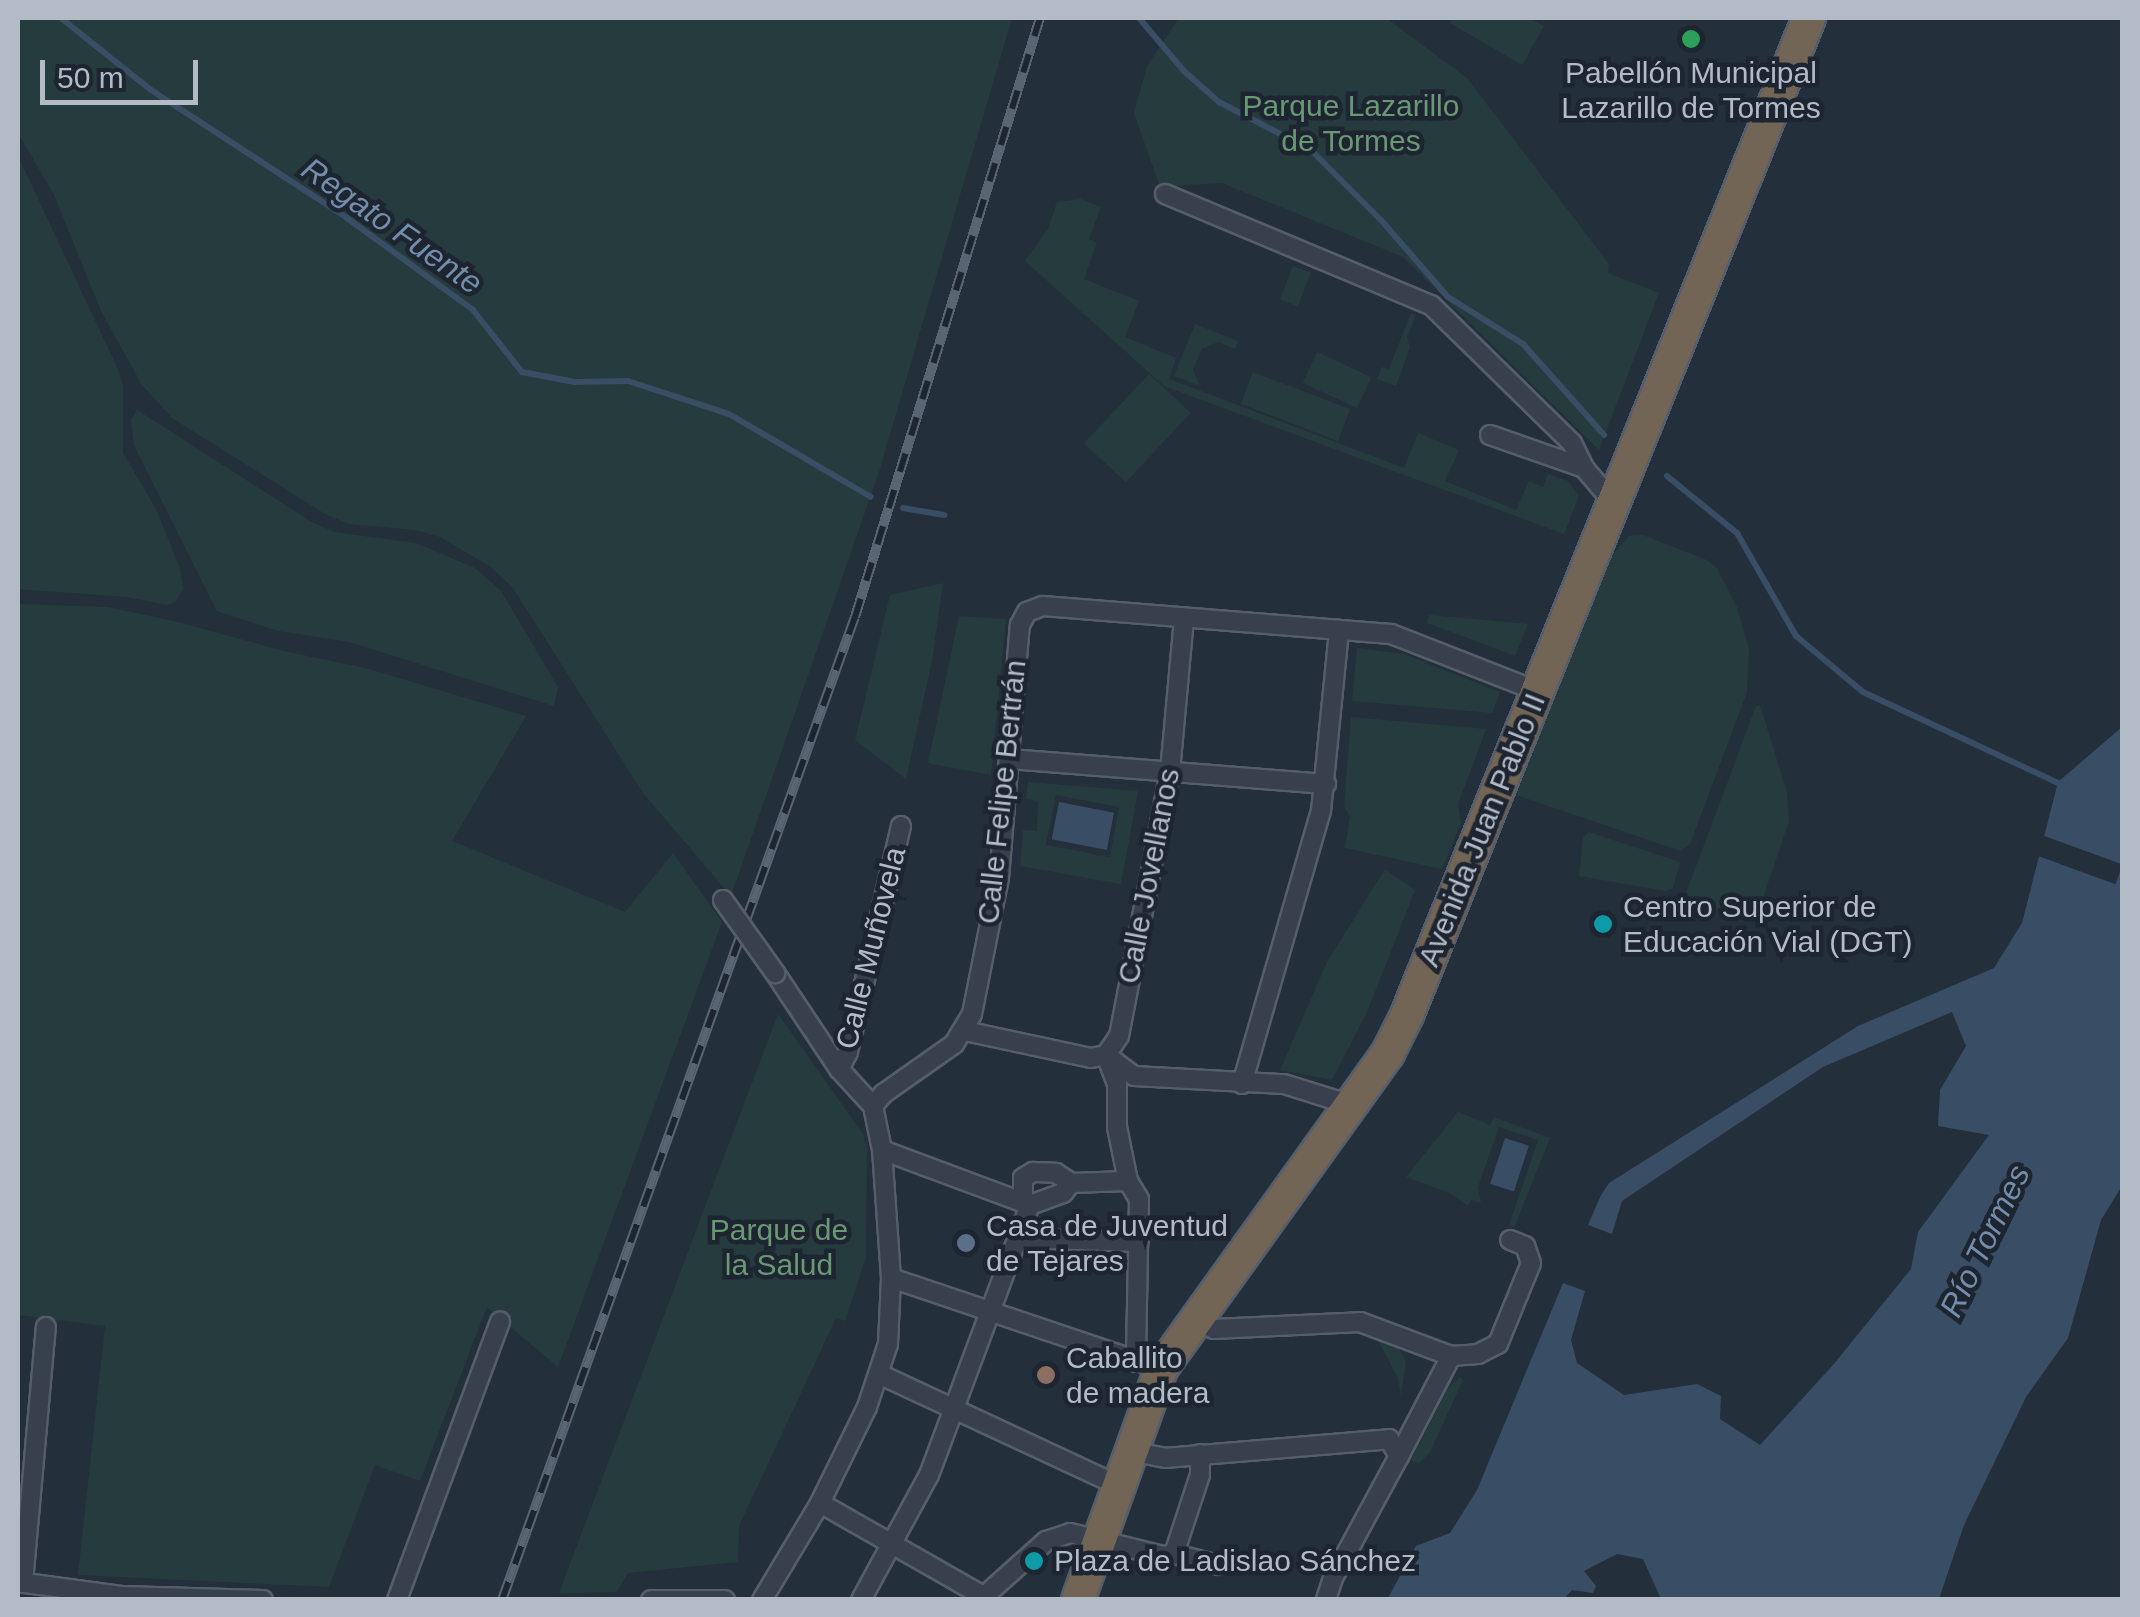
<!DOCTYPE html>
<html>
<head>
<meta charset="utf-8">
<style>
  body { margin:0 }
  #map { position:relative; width:2140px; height:1617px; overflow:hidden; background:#242f3c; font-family:Arial,sans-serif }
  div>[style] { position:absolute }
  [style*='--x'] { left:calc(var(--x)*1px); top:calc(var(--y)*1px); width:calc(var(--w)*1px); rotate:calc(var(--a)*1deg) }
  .green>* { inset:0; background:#263b3d; transform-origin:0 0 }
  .water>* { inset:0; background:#394d65; transform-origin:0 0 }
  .pier>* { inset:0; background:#242f3c; transform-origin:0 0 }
  .stream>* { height:6px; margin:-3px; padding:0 3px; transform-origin:3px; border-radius:3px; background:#394d65 }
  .roads { filter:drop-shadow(2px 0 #555e6a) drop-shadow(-2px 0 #555e6a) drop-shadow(0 2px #555e6a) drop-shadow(0 -2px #555e6a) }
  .street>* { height:18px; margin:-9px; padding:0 9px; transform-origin:9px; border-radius:9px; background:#37404c }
  .highway>* { height:32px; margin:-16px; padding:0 16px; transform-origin:16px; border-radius:16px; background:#726555 }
  .rail>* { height:10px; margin-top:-5px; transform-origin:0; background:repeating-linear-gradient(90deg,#1d2531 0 19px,#596573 0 38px); box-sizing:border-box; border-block:2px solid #596573 }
  .bridges { filter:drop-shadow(2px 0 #555e6a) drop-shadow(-2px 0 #555e6a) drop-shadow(0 2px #555e6a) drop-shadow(0 -2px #555e6a) }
  .street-bridge>* { height:18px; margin:-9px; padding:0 9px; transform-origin:9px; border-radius:9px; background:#37404c }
  .dots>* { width:28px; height:28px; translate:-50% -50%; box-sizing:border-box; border:5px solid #1d2531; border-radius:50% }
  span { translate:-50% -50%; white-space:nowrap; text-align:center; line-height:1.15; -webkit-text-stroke:9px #1d2531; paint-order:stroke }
  .poi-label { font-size:30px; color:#b3bbc7 }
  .left { translate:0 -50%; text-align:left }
  .park-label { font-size:30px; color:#6b9874 }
  .street-label { font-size:30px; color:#b3bbc7 }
  .water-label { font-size:32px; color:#748daa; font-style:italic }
  .frame { position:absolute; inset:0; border:20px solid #b3bbc7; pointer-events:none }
  .scale { position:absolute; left:40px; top:60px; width:158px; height:45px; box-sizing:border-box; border:5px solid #b3bbc7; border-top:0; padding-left:12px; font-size:30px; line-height:35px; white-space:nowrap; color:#b3bbc7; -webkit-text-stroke:8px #1d2531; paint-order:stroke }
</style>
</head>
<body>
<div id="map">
  <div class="green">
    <div style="clip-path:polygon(18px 18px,1012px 18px,879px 472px,731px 896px,643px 793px,513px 588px,491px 567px,440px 537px,415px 530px,349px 524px,325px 514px,172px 418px,142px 385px,101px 311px,54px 195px,18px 133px)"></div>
    <div style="clip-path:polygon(1179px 18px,1386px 18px,1467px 78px,1609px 264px,1608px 273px,1659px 293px,1599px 450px,1403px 257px,1222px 183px,1160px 187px,1134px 113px,1147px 66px)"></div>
    <div style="clip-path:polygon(1453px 18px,1529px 18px,1544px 26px,1522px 65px,1450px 23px)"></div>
    <div style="clip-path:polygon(18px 156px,116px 365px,123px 384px,123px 453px,156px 509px,180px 568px,183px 589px,176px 602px,167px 605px,126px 597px,18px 589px)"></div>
    <div style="clip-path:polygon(1081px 199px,1101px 207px,1089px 239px,1097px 242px,1084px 279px,1139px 301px,1125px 337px,1176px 358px,1169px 379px,1404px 468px,1418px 433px,1459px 450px,1445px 481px,1516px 510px,1529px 481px,1543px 487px,1548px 474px,1568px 481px,1579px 496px,1564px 534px,1164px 386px,1025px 261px,1048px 229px,1057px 202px)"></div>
    <div style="left:1293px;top:266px;width:19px;height:36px;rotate:21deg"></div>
    <div style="clip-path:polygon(1411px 313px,1416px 315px,1407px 337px,1410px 347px,1396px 386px,1377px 379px,1382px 367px,1389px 369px)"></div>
    <div style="clip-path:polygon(1195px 324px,1238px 341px,1235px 349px,1218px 342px,1202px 349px,1193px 370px,1200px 386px,1174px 376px)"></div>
    <div style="left:1317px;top:352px;width:60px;height:34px;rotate:25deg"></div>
    <div style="left:1253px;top:372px;width:104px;height:34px;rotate:21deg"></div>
    <div style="left:1149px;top:374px;width:57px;height:95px;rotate:43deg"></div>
    <div style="clip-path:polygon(137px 410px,310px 521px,334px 532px,416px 543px,475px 568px,501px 591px,558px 687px,554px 706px,349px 642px,278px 631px,217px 611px,134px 445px,131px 420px)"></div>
    <div style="clip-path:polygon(1643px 535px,1707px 560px,1717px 568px,1737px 607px,1749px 649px,1747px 692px,1690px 844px,1681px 851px,1516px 795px,1608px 560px,1629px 536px)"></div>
    <div style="clip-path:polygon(943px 583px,932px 661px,906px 779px,855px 740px,890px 595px)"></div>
    <div style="clip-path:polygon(18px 604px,108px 607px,178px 622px,284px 651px,369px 669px,526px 716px,452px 841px,625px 912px,673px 853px,722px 922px,558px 1367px,487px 1307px,420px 1481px,375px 1465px,329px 1587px,78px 1575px,105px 1326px,18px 1315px)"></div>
    <div style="clip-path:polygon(1429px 615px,1528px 624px,1515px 656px,1427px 623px)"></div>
    <div style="clip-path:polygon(959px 616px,1006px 619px,991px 775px,928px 763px)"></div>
    <div style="clip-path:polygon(1357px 648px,1404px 654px,1500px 692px,1492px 713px,1352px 701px)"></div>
    <div style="clip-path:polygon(1760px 705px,1787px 792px,1789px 821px,1760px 907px,1741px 917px,1690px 903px,1686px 893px,1756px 706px)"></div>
    <div style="clip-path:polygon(1351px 717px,1486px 729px,1458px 804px,1461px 823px,1442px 869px,1345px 848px,1350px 816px,1344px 807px)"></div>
    <div style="clip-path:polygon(evenodd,1028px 782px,1138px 791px,1121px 884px,1020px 866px,1023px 830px,1037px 831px,1038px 801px,1026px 799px,1028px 782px,1056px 795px,1119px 807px,1110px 857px,1046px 845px,1056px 795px)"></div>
    <div style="clip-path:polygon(1589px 832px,1680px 862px,1673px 888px,1666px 891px,1579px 876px,1583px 837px)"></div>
    <div style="clip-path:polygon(1385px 869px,1415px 890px,1368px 1010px,1332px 1080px,1280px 1070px,1327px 962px)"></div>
    <div style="clip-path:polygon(778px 1014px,863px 1134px,867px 1149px,866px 1257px,845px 1321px,836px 1318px,739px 1526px,738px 1562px,628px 1573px,617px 1592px,559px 1593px)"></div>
    <div style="clip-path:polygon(1458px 1112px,1490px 1125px,1494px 1117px,1550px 1138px,1514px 1228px,1509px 1225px,1538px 1140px,1499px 1127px,1478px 1187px,1481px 1203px,1471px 1200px,1468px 1206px,1450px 1193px,1406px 1177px)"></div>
    <div style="clip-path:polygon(1375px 1335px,1399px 1349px,1406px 1361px,1401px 1396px,1398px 1378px)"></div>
    <div style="clip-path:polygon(1460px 1377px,1463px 1380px,1430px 1452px,1418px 1464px,1411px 1460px,1448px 1388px)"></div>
  </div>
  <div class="water">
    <div style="clip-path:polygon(2122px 727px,2122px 1186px,2101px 1220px,2068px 1338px,2026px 1397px,1964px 1525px,1939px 1599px,1661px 1599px,1643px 1559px,1617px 1554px,1584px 1571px,1596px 1586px,1593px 1593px,1572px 1590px,1564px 1599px,1387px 1600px,1416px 1546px,1450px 1533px,1477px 1490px,1563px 1283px,1585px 1291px,1571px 1340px,1577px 1363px,1624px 1395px,1697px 1384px,1721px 1396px,1720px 1419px,1760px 1445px,1833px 1365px,1911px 1269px,1918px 1232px,1989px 1135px,1938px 1126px,1940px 1090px,1966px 1046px,1952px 1012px,1823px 1067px,1622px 1201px,1612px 1234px,1588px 1225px,1601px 1195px,1609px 1183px,1858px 1026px,1994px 968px,2022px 923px,2058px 782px)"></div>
    <div style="left:1059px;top:802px;width:56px;height:38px;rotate:11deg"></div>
    <div style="left:1505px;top:1138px;width:25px;height:48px;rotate:18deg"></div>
  </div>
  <div class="pier">
    <div style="left:2039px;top:834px;width:89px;height:21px;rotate:20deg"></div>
  </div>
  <div class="stream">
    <div style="--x:61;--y:18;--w:115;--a:38.7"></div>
    <div style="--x:151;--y:90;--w:234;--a:33.1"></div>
    <div style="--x:347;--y:218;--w:156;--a:36.1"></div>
    <div style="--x:473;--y:310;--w:79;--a:51.7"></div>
    <div style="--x:522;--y:372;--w:54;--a:10.7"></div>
    <div style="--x:575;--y:382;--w:53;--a:-1.1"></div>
    <div style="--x:628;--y:381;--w:106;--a:18.1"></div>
    <div style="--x:729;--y:414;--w:164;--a:30.3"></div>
    <div style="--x:1139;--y:18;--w:70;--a:49.7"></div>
    <div style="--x:1184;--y:71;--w:47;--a:41.5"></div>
    <div style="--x:1219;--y:102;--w:104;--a:27.6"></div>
    <div style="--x:1311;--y:150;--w:99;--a:45"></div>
    <div style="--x:1381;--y:220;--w:102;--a:49"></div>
    <div style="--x:1448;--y:297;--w:89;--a:32.1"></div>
    <div style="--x:1523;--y:344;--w:122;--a:48.3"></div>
    <div style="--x:1667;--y:476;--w:90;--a:39.2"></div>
    <div style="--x:1737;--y:533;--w:119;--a:60.2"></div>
    <div style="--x:1796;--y:636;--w:87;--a:39.9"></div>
    <div style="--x:1863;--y:692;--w:223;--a:25"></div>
    <div style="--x:903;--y:508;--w:42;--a:9.7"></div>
  </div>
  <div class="roads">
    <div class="street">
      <div style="--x:1165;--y:194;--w:288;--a:22.7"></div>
      <div style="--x:1431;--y:305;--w:197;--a:44.4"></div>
      <div style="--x:1572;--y:443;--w:28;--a:64"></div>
      <div style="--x:1584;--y:468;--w:45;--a:49.5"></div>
      <div style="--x:1490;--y:435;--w:100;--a:19.3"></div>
      <div style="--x:1009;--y:759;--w:318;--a:4.5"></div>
      <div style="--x:965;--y:1031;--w:129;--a:12.1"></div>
      <div style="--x:1091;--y:1058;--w:15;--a:-11"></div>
      <div style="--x:1106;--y:1055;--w:35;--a:37"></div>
      <div style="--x:1134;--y:1076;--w:150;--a:3.1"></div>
      <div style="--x:1284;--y:1084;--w:70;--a:17.4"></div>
      <div style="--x:1106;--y:1055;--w:23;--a:-56"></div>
      <div style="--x:1119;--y:1036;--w:269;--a:-79.1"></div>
      <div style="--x:1170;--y:772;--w:155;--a:-84.8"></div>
      <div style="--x:839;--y:1069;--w:19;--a:-62"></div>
      <div style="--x:848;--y:1052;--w:232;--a:-76.8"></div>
      <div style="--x:1242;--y:1084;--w:284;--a:-73.9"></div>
      <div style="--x:1321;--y:811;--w:182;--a:-84.3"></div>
      <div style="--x:873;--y:1106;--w:16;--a:-50"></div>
      <div style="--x:883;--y:1094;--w:87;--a:-35.2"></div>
      <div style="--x:954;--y:1044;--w:35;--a:-59"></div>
      <div style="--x:972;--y:1014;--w:139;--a:-78.8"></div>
      <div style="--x:999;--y:878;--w:254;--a:-85.3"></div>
      <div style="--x:1020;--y:625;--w:15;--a:-62"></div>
      <div style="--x:1027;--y:612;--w:17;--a:-21"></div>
      <div style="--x:1043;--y:606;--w:349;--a:4.6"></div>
      <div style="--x:1391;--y:634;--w:157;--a:21.3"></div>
      <div style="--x:882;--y:1150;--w:158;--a:20.4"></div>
      <div style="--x:1128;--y:1181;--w:21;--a:59"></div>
      <div style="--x:1139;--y:1199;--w:163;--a:91.1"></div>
      <div style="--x:1023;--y:1202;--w:24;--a:-90"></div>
      <div style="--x:1023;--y:1178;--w:12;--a:-31"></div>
      <div style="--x:1033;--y:1172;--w:23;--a:2"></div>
      <div style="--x:1056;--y:1173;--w:18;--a:34"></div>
      <div style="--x:1017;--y:1238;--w:122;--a:1.9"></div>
      <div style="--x:891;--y:1278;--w:285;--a:18.6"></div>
      <div style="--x:1195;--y:1319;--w:21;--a:28"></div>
      <div style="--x:1214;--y:1329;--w:146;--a:-2.7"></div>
      <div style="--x:1360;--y:1322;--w:97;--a:20.5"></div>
      <div style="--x:1451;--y:1356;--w:27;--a:-4"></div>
      <div style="--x:1478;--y:1354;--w:22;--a:-27"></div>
      <div style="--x:1498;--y:1344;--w:87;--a:-67.8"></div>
      <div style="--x:1531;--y:1263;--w:18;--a:-109"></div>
      <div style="--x:1525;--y:1246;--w:16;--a:-158"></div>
      <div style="--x:879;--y:1374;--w:246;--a:25"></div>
      <div style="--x:1130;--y:1451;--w:36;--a:11"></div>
      <div style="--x:1165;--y:1458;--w:225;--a:-4.8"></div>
      <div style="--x:1389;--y:1439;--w:20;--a:60"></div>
      <div style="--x:1399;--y:1456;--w:139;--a:118.4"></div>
      <div style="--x:1333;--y:1578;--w:23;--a:108"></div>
      <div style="--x:1399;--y:1456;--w:113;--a:-62.5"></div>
      <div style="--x:820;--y:1503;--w:188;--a:29.7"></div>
      <div style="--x:1174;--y:1554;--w:45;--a:14"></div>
      <div style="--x:18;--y:1582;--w:104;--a:7.7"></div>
      <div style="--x:121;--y:1596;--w:142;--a:1.6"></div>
      <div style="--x:23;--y:1583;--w:257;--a:-84.9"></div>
      <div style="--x:397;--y:1600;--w:297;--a:-69.7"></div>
      <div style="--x:651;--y:1600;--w:74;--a:0"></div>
      <div style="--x:762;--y:1600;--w:113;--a:-59.1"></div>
      <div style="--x:820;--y:1503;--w:107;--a:-63.9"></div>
      <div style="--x:867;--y:1407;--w:66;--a:-71.6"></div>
      <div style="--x:888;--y:1344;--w:66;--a:-87.4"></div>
      <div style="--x:891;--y:1278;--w:128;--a:-94"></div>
      <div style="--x:882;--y:1150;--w:45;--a:-101.6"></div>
      <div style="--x:873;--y:1106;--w:50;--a:-132.6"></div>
      <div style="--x:839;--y:1069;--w:115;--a:-123.7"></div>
      <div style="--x:861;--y:1600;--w:142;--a:-61.5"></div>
      <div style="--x:929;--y:1475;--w:288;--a:-69.5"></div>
      <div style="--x:1030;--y:1205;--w:35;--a:-20"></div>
      <div style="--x:1063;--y:1193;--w:13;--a:-51"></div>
      <div style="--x:1071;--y:1183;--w:57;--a:-2"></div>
      <div style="--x:1128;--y:1181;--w:55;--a:-101.5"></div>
      <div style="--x:1117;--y:1127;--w:43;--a:-90"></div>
      <div style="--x:1117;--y:1084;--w:31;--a:-111"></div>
      <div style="--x:980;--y:1600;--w:89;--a:-41.8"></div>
      <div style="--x:1046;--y:1541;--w:25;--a:-18"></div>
      <div style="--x:1070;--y:1533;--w:96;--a:13.9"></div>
      <div style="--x:1163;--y:1556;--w:11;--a:-10"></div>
      <div style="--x:1174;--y:1554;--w:83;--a:-71.8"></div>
      <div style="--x:1200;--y:1475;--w:21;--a:-90"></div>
    </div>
    <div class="highway">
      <div style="--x:1078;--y:1600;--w:245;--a:-70.2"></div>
      <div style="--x:1161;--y:1369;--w:389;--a:-54.3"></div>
      <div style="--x:1388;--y:1053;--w:42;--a:-63.4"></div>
      <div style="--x:1407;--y:1015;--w:1075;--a:-68.04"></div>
    </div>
  </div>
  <div class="rail">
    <div style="--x:502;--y:1600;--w:1044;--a:-70.25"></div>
    <div style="--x:855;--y:617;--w:627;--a:-72.84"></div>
  </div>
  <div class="bridges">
    <div class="street-bridge">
      <div style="--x:723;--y:900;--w:90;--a:54.5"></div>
    </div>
  </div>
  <div class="dots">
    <div style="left:1691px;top:39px;background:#2e9e5b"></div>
    <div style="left:1603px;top:924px;background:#0f9aa8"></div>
    <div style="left:966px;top:1243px;background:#5c6f8a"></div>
    <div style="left:1046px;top:1375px;background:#8d6e63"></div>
    <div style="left:1034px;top:1561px;background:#0f9aa8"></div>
  </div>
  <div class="poi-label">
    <span style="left:1691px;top:90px">Pabellón Municipal<br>Lazarillo de Tormes</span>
    <span class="left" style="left:1623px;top:924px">Centro Superior de<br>Educación Vial (DGT)</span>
    <span class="left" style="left:986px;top:1243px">Casa de Juventud<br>de Tejares</span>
    <span class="left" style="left:1066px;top:1375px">Caballito<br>de madera</span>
    <span class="left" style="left:1054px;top:1561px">Plaza de Ladislao Sánchez</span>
  </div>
  <div class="park-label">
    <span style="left:1351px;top:123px">Parque Lazarillo<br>de Tormes</span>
    <span style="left:779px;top:1247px">Parque de<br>la Salud</span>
  </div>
  <div class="street-label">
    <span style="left:1002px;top:792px;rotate:-84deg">Calle Felipe Bertrán</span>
    <span style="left:1482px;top:830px;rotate:-68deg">Avenida Juan Pablo II</span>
    <span style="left:1149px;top:876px;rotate:-79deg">Calle Jovellanos</span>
    <span style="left:871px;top:948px;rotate:-76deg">Calle Muñovela</span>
  </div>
  <div class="water-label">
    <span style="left:392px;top:226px;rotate:35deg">Regato Fuente</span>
    <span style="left:1985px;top:1241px;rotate:-64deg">Río Tormes</span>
  </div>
  <div class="frame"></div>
  <div class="scale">50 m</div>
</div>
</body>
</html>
